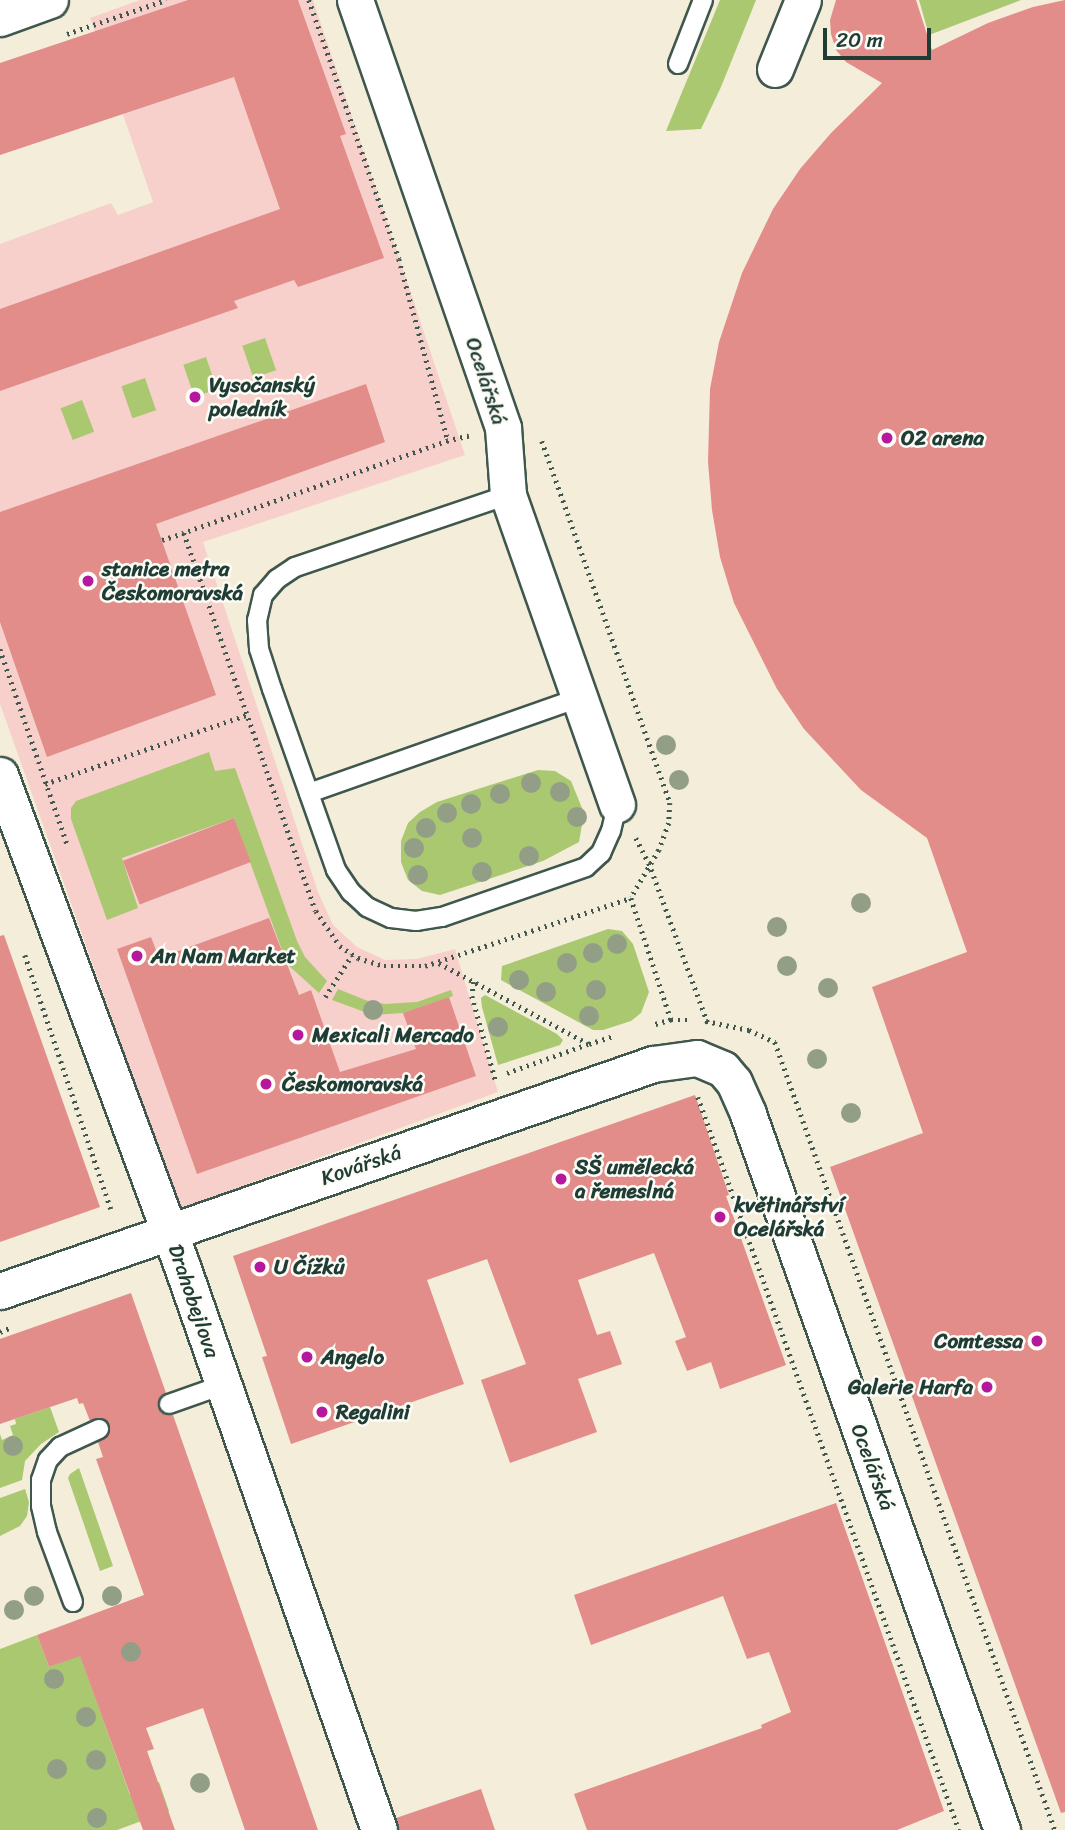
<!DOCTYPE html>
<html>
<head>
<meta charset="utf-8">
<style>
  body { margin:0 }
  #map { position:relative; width:1065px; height:1830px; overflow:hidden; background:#f4edd9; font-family:Sriracha,sans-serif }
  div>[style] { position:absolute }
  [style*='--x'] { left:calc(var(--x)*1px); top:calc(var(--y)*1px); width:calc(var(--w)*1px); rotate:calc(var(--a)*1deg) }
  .built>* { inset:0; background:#f7d0cb }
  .green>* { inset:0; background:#aac870; transform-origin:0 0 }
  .building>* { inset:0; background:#e28d8a; transform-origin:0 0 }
  .path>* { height:4.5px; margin-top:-2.25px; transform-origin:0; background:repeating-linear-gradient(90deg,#3f574d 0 2px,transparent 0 7px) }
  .roads { filter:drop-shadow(2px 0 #3f574d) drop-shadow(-2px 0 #3f574d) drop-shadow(0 2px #3f574d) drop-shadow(0 -2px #3f574d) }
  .service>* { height:18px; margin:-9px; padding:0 9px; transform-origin:9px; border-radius:9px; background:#fff }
  .minor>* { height:35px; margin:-17.5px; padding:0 17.5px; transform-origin:17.5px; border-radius:17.5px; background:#fff }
  .trees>* { width:20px; height:20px; margin:-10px; border-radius:50%; background:#929f86 }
  .dots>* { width:19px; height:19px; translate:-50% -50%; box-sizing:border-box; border:4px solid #fdfcf7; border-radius:50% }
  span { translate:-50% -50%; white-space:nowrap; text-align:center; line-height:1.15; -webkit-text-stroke:5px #fdfcf7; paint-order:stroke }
  .street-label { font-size:21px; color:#1f3d34 }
  .poi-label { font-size:21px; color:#1f3d34; font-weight:700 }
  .left { translate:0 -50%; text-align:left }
  .right { translate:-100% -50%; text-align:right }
  .scale { position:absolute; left:823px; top:28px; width:108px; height:32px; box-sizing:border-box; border:4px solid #1f3d34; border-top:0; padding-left:9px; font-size:21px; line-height:24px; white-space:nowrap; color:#1f3d34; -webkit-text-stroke:5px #fdfcf7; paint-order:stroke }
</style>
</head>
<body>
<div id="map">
  <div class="built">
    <div style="clip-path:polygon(140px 0,313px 0,465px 455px,203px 542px,318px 892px,333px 925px,357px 947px,385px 960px,417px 959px,455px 949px,498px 1092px,180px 1209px,0 704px,0 244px,111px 203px,118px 215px,153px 202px,90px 18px)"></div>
  </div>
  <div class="green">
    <div style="clip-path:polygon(720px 0,756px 0,721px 87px,701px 129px,666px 131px)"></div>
    <div style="clip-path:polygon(919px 0,1021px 0,929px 35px)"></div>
    <div style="left:265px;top:338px;width:34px;height:24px;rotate:71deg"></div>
    <div style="left:206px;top:357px;width:34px;height:24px;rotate:71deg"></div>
    <div style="left:145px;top:378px;width:34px;height:25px;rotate:71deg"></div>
    <div style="left:82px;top:400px;width:34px;height:23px;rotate:69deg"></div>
    <div style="clip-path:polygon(209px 752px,215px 771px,235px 768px,297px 941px,305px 957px,327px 981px,319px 993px,287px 964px,234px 818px,122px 858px,138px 908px,107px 920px,71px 819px,71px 808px,76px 801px)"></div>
    <div style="clip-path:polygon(538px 770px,555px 771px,571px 781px,584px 813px,579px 842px,543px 861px,440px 895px,422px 891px,408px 880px,401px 862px,401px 841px,408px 823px,420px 812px,437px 802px)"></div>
    <div style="clip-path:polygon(608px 929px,622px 931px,633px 944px,649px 992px,641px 1013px,631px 1021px,603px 1030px,593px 1030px,501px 980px,502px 966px)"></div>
    <div style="clip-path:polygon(338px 989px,368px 1001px,385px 1004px,417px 1002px,451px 990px,453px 996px,403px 1013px,373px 1015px,332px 1000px)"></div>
    <div style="clip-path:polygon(485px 995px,557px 1034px,563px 1040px,560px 1045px,498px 1065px,482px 1007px,481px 998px)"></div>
    <div style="clip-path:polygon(50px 1407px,59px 1432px,41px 1444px,25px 1461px,22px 1480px,0 1488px,0 1434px,2px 1440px,13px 1435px,10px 1426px,16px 1424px,15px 1419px)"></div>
    <div style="clip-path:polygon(79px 1468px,113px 1566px,100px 1571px,68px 1478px,70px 1474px)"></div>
    <div style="clip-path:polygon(25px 1489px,29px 1502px,27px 1516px,20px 1526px,0 1536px,0 1498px)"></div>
    <div style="clip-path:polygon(37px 1635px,49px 1667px,80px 1655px,130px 1795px,159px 1782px,169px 1811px,117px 1830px,0 1830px,0 1649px)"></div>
  </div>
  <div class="building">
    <div style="clip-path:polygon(188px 0,298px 0,346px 134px,340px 136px,384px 258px,298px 287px,294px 280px,234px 301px,238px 308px,0 391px,0 309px,280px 209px,234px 77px,0 155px,0 63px)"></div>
    <div style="clip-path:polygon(836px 0,916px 0,932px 50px,988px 23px,1033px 7px,1065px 0,1065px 1812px,1061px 1813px,830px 1167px,923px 1133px,872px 987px,967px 952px,927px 838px,861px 790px,804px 729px,777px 689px,734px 603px,720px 557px,712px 510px,708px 462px,710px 389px,719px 342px,742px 273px,773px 209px,800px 169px,831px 133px,882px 83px,846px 62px,836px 50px,831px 34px,830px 20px)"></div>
    <div style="clip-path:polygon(366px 384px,385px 442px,156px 524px,216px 695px,47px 757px,0 622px,0 512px)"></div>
    <div style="left:234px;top:818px;width:47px;height:119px;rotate:69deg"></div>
    <div style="clip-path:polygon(269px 918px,299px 995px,311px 990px,340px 1072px,416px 1049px,403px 1013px,449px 997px,476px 1076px,197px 1174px,117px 949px,151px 937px,159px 958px)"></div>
    <div style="clip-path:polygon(4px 935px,100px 1207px,0 1242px,0 936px)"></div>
    <div style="clip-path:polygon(695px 1095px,729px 1195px,726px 1196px,786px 1365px,720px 1389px,711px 1362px,687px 1371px,675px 1341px,686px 1337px,654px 1253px,578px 1280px,597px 1335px,610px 1331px,622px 1364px,578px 1379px,597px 1432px,510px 1463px,481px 1380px,526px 1364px,487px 1259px,427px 1280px,464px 1384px,291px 1444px,262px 1357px,267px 1356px,233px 1256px)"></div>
    <div style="clip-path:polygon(131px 1293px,166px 1393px,160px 1397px,158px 1407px,162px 1413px,173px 1415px,318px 1830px,245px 1830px,203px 1708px,146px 1728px,154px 1749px,147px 1751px,175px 1830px,143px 1830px,80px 1656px,49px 1667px,37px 1635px,144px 1595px,96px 1459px,103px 1457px,98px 1442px,109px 1435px,109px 1424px,101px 1418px,90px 1421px,83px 1403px,79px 1404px,77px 1398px,0 1424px,0 1339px)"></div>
    <div style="clip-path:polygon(836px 1503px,944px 1811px,897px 1830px,587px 1830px,574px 1794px,762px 1728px,761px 1725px,791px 1712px,769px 1652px,747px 1659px,723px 1596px,591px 1645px,574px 1595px)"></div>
    <div style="clip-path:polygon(481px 1789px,495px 1830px,399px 1830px,396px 1818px)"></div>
  </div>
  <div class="path">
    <div style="--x:309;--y:0;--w:274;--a:70.8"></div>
    <div style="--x:399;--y:259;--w:188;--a:74.9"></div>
    <div style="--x:67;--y:34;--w:105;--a:-19"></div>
    <div style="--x:469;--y:436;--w:22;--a:167"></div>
    <div style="--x:448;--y:441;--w:280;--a:160.8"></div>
    <div style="--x:184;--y:533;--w:400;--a:70.8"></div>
    <div style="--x:316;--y:911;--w:42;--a:55.6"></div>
    <div style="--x:340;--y:946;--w:22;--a:34"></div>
    <div style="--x:358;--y:958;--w:27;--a:17"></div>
    <div style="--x:384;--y:966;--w:41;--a:0"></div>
    <div style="--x:425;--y:966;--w:217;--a:-18.3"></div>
    <div style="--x:631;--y:898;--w:128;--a:71.8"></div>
    <div style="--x:671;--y:1020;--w:19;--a:164"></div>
    <div style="--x:542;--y:441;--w:384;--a:70.5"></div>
    <div style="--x:670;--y:803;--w:20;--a:93"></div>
    <div style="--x:669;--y:823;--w:29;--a:110"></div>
    <div style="--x:659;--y:850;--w:56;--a:120.3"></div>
    <div style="--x:162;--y:540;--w:23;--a:-18"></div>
    <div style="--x:0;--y:649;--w:208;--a:71"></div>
    <div style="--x:45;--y:784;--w:213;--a:-18.9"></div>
    <div style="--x:636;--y:838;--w:28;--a:63"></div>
    <div style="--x:649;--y:863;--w:171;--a:69.8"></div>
    <div style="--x:25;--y:955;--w:268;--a:71.3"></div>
    <div style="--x:439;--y:963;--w:170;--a:28.4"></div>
    <div style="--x:589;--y:1044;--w:26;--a:-18"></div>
    <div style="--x:474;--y:982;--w:14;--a:98"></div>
    <div style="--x:472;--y:996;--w:89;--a:74.4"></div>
    <div style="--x:325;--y:997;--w:50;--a:-57.3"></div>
    <div style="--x:671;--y:1020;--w:20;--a:0"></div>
    <div style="--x:706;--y:1021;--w:44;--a:11.8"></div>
    <div style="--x:749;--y:1030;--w:29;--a:25"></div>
    <div style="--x:775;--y:1042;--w:836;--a:70.44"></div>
    <div style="--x:507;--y:1073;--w:86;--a:-19.7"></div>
    <div style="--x:698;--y:1097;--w:778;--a:70.4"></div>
    <div style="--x:0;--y:1332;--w:13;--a:-23"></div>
  </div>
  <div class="roads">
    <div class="service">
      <div style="--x:678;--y:64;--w:69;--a:-68.7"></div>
      <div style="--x:508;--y:495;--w:225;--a:161.3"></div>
      <div style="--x:295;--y:567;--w:22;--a:146"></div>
      <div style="--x:277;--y:579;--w:21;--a:131"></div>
      <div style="--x:263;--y:595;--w:26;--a:103"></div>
      <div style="--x:257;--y:620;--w:29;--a:86"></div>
      <div style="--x:259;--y:649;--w:42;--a:72"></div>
      <div style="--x:272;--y:689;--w:192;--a:70.5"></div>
      <div style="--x:336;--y:870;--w:27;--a:56"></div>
      <div style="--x:351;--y:892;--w:22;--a:43"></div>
      <div style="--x:367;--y:907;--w:26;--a:25"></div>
      <div style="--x:391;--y:918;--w:25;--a:7"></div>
      <div style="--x:416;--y:921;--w:26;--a:-9"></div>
      <div style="--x:442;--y:917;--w:152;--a:-19.1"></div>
      <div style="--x:586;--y:867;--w:21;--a:-43"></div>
      <div style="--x:601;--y:853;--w:24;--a:-66"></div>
      <div style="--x:611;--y:831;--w:28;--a:-77"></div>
      <div style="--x:309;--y:793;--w:286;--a:-19.4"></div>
      <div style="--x:169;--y:1404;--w:57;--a:-19.4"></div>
      <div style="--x:73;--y:1602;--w:75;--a:-110.4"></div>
      <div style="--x:47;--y:1532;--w:27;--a:-103"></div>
      <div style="--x:41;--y:1506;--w:26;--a:-90"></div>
      <div style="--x:41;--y:1480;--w:21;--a:-71"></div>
      <div style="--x:48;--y:1460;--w:18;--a:-47"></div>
      <div style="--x:60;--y:1447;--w:43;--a:-24.8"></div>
    </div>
    <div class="minor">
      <div style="--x:355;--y:0;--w:453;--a:70.9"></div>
      <div style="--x:503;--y:428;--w:67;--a:85.7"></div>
      <div style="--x:508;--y:495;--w:328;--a:70.6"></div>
      <div style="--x:0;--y:18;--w:53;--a:-19.8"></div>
      <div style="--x:775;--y:69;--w:74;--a:-67.9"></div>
      <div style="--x:0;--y:775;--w:527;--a:69.67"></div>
      <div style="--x:183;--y:1269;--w:594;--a:70.74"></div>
      <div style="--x:0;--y:1291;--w:691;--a:-19.17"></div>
      <div style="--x:653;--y:1064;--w:44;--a:-7.8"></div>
      <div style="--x:697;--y:1058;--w:28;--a:23"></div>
      <div style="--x:723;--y:1069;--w:17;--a:50"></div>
      <div style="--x:734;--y:1082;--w:35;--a:66"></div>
      <div style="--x:748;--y:1114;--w:760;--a:70.47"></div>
    </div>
  </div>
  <div class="trees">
    <div style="left:666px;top:745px"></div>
    <div style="left:679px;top:780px"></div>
    <div style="left:531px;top:783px"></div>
    <div style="left:560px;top:792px"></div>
    <div style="left:500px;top:794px"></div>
    <div style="left:471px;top:804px"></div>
    <div style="left:447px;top:813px"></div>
    <div style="left:577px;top:817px"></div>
    <div style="left:426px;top:828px"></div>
    <div style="left:472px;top:838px"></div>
    <div style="left:414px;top:848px"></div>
    <div style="left:529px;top:856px"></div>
    <div style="left:482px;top:872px"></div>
    <div style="left:418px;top:875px"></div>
    <div style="left:861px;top:903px"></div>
    <div style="left:777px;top:927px"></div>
    <div style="left:617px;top:944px"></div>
    <div style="left:593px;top:953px"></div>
    <div style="left:567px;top:963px"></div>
    <div style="left:787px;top:966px"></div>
    <div style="left:519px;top:980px"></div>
    <div style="left:828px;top:988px"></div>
    <div style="left:596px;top:990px"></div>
    <div style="left:546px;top:992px"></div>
    <div style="left:373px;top:1010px"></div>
    <div style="left:589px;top:1016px"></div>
    <div style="left:498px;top:1027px"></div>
    <div style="left:817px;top:1059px"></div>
    <div style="left:851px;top:1113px"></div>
    <div style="left:13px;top:1446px"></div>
    <div style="left:34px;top:1596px"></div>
    <div style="left:112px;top:1596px"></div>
    <div style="left:14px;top:1610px"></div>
    <div style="left:131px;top:1652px"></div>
    <div style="left:54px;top:1679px"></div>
    <div style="left:86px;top:1717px"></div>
    <div style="left:96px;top:1760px"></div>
    <div style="left:57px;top:1769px"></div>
    <div style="left:200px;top:1783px"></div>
    <div style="left:97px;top:1818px"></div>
  </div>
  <div class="dots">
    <div style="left:195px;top:397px;background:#b5179e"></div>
    <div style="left:887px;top:438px;background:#b5179e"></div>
    <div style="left:88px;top:581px;background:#b5179e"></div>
    <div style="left:137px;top:956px;background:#b5179e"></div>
    <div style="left:298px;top:1035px;background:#b5179e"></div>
    <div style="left:266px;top:1084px;background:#b5179e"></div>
    <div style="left:561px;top:1179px;background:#b5179e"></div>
    <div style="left:720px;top:1217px;background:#b5179e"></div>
    <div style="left:260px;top:1267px;background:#b5179e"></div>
    <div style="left:1037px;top:1341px;background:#b5179e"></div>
    <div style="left:307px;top:1357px;background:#b5179e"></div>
    <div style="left:987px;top:1387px;background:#b5179e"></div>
    <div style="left:322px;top:1412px;background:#b5179e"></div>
  </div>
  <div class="street-label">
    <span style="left:486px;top:381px;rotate:72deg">Ocelářská</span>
    <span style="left:361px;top:1165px;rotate:-19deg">Kovářská</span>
    <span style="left:194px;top:1301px;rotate:71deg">Drahobejlova</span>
    <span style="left:873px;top:1467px;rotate:70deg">Ocelářská</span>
  </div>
  <div class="poi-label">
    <span class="left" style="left:209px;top:397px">Vysočanský<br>poledník</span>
    <span class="left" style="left:901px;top:438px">O2 arena</span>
    <span class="left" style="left:102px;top:581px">stanice metra<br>Českomoravská</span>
    <span class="left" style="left:151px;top:956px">An Nam Market</span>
    <span class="left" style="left:312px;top:1035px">Mexicali Mercado</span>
    <span class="left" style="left:282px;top:1084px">Českomoravská</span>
    <span class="left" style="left:575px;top:1179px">SŠ umělecká<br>a řemeslná</span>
    <span class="left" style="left:734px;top:1217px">květinářství<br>Ocelářská</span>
    <span class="left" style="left:274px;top:1267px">U Čížků</span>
    <span class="right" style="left:1023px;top:1341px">Comtessa</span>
    <span class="left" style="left:321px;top:1357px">Angelo</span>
    <span class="right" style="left:973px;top:1387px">Galerie Harfa</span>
    <span class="left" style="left:336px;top:1412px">Regalini</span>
  </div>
  <div class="scale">20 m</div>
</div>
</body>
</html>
